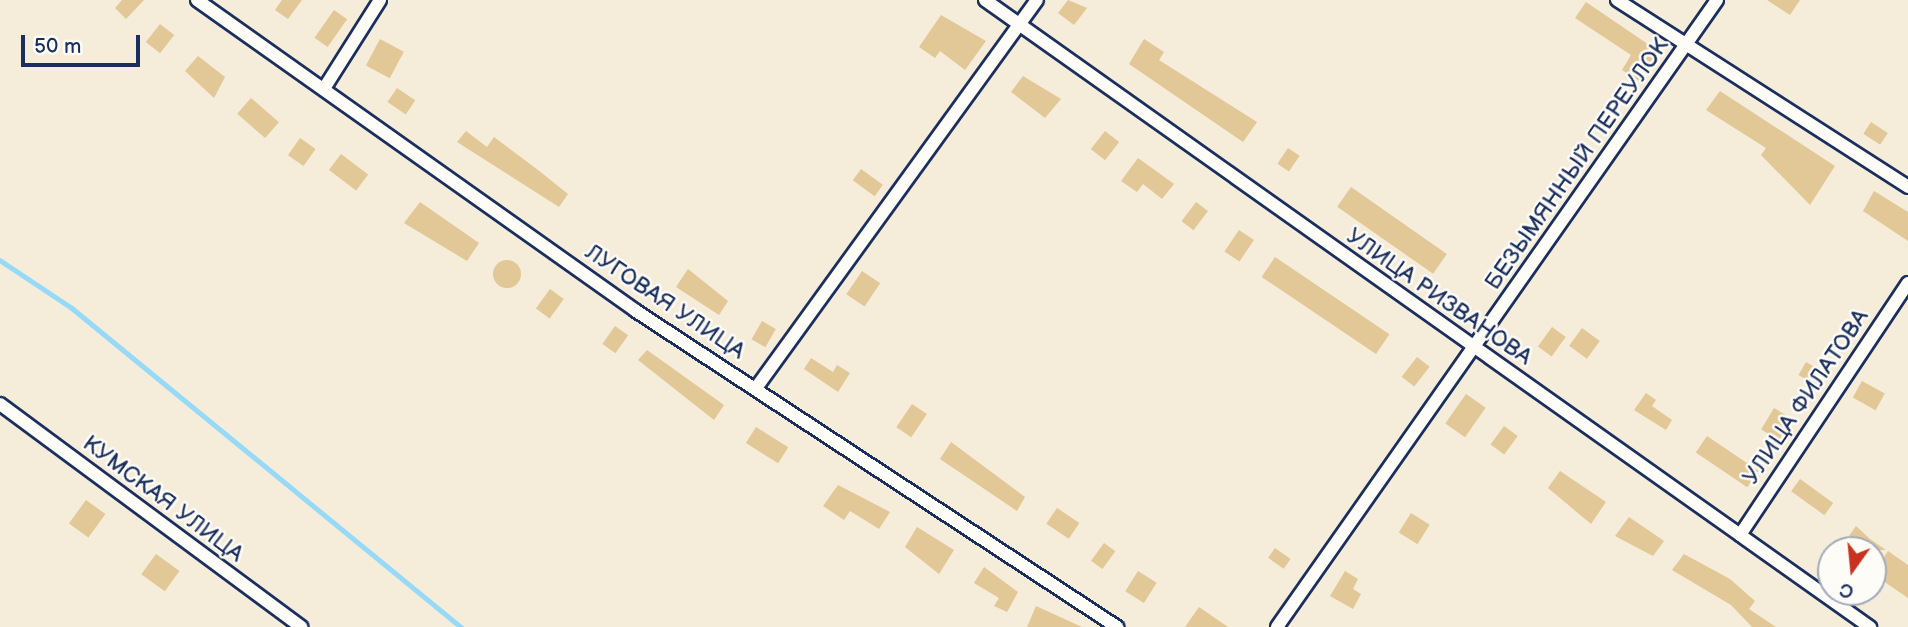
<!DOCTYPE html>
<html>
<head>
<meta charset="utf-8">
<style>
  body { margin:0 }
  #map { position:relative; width:1908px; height:627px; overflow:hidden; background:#f5ecda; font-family:"Balsamiq Sans",sans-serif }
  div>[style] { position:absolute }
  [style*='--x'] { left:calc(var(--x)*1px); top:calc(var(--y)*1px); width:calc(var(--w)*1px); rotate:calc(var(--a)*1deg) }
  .stream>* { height:4.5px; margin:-2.25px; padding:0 2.25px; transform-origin:2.25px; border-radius:2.25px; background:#96daf8 }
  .building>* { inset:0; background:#e2c797; transform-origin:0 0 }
  .round { border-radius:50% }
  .roads { filter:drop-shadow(2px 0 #1b2f5e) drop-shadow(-2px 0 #1b2f5e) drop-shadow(0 2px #1b2f5e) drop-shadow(0 -2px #1b2f5e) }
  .street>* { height:12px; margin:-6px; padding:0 6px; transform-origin:6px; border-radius:6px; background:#fdfcf7 }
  span { translate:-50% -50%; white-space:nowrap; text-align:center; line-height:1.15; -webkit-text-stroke:5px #fdfcf7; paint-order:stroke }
  .street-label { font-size:23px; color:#1b2f5e }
  .north { position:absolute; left:1817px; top:536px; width:70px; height:70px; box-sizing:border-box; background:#fdfcf7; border:2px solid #a3aaba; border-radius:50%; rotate:195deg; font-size:19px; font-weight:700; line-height:28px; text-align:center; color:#1b2f5e }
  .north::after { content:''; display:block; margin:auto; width:24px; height:32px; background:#c8321e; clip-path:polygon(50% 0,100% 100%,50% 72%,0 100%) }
  .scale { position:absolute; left:21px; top:35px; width:119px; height:32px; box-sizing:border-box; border:4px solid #1b2f5e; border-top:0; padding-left:9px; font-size:21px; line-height:24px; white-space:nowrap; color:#1b2f5e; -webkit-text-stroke:5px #fdfcf7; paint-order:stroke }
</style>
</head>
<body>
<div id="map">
  <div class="stream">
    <div style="--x:0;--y:260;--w:87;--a:33.7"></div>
    <div style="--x:72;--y:308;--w:503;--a:39.35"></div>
  </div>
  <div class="building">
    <div style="clip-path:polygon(122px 0,144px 0,126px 19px,115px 8px)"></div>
    <div style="clip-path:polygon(282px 0,302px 0,288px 19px,275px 10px)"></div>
    <div style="clip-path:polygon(1068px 0,1087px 8px,1074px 25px,1058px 13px)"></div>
    <div style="clip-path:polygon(1767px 0,1800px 0,1790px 15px)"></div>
    <div style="clip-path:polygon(1586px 2px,1658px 51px,1639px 81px,1622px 70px,1631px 55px,1575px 18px)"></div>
    <div style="left:334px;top:10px;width:16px;height:34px;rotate:35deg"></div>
    <div style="clip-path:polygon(941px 15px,986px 41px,965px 70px,940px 51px,935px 58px,919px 47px)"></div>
    <div style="left:160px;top:24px;width:18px;height:23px;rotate:38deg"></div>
    <div style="left:380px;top:39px;width:27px;height:30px;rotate:28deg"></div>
    <div style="clip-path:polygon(1144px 39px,1164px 52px,1159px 60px,1257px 122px,1243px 142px,1129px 64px)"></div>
    <div style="clip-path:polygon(198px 56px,225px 77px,214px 98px,185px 71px)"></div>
    <div style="clip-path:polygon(1023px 76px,1061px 99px,1045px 118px,1011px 92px)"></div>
    <div style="left:397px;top:88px;width:22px;height:17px;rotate:34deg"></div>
    <div style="clip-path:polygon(1720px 91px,1835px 166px,1810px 205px,1761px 155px,1766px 148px,1706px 110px)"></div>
    <div style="left:251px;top:98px;width:37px;height:21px;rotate:41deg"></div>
    <div style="left:1871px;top:122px;width:20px;height:14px;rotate:33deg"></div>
    <div style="clip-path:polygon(466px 131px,487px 147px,494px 137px,538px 170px,568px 194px,559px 207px,457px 142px)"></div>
    <div style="left:1105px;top:131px;width:18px;height:23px;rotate:38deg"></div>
    <div style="left:300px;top:138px;width:19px;height:21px;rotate:35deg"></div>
    <div style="left:1288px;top:148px;width:14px;height:19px;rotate:34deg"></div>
    <div style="left:341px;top:154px;width:34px;height:20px;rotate:37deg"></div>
    <div style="clip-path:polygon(1138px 158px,1174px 184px,1162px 199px,1143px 184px,1137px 192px,1121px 181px)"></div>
    <div style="left:861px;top:169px;width:27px;height:14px;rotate:36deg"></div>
    <div style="left:1351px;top:187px;width:117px;height:24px;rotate:35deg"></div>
    <div style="clip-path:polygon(1874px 191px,1908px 212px,1908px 241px,1863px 211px)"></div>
    <div style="clip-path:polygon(420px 202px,479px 243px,467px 261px,404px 223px)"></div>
    <div style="left:1196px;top:202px;width:15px;height:24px;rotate:37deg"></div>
    <div style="left:1239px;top:230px;width:18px;height:26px;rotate:34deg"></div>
    <div style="left:1275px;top:257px;width:138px;height:24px;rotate:34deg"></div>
    <div class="round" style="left:493px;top:260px;width:28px;height:28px"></div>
    <div style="clip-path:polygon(688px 269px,728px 301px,719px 315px,676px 287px)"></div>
    <div style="left:862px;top:271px;width:22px;height:28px;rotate:34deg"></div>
    <div style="left:550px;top:289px;width:17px;height:24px;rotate:36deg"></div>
    <div style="left:762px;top:321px;width:16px;height:21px;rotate:30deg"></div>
    <div style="left:615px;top:326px;width:16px;height:22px;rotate:35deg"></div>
    <div style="left:1552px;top:327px;width:17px;height:24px;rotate:36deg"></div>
    <div style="left:1582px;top:328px;width:22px;height:22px;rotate:36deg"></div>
    <div style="clip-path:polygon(647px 350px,724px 405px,714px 420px,638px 360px)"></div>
    <div style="left:1417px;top:357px;width:16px;height:25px;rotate:38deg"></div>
    <div style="clip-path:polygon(811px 358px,833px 372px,837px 365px,850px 373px,838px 392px,804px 369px)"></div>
    <div style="left:1806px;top:362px;width:20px;height:15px;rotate:30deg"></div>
    <div style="left:1862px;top:381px;width:26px;height:19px;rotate:29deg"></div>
    <div style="clip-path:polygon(1646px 393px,1656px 400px,1652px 406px,1672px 420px,1666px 430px,1634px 410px)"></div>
    <div style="left:1466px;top:394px;width:24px;height:36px;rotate:35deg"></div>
    <div style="left:912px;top:404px;width:18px;height:28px;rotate:34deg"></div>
    <div style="left:1774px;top:408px;width:21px;height:25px;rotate:31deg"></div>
    <div style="left:1504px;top:426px;width:17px;height:23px;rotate:36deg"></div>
    <div style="left:756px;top:427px;width:38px;height:19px;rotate:32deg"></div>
    <div style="left:1707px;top:436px;width:62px;height:20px;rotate:34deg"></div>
    <div style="clip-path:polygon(951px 442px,1025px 497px,1017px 511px,940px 459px)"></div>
    <div style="clip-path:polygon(1560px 471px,1606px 502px,1591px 524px,1548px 488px)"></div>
    <div style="left:1800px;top:479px;width:41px;height:15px;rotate:36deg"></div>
    <div style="clip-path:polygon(838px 485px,890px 512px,879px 529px,850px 511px,844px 520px,823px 506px)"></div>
    <div style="left:86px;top:500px;width:24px;height:29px;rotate:36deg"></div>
    <div style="left:1057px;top:508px;width:27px;height:19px;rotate:34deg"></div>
    <div style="left:1411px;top:513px;width:22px;height:23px;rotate:32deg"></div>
    <div style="clip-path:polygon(1629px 517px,1664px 541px,1653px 556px,1615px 536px)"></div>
    <div style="clip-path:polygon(1856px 526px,1870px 539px,1886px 550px,1839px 550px)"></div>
    <div style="clip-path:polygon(917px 527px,954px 550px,939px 574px,905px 547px)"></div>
    <div style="left:1104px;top:543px;width:14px;height:22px;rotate:36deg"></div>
    <div style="left:1275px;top:548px;width:19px;height:12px;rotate:35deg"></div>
    <div style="clip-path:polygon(1888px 551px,1908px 565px,1908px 598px,1873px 574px)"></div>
    <div style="left:156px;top:554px;width:29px;height:25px;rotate:36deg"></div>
    <div style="clip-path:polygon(1684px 554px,1730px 579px,1755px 601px,1749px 609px,1776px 627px,1752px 627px,1731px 605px,1672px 570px)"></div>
    <div style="clip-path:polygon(984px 567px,1018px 592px,1007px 612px,994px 606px,999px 598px,974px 583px)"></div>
    <div style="left:1138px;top:571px;width:22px;height:24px;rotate:32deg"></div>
    <div style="clip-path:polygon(1345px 571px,1358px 579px,1353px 589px,1361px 594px,1353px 609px,1330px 596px)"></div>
    <div style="clip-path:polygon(1036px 606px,1082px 627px,1027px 627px)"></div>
    <div style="clip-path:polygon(1199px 607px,1228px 627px,1185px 627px)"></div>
  </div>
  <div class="roads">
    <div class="street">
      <div style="--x:197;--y:0;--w:538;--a:35.31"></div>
      <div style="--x:636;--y:311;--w:576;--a:33.3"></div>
      <div style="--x:985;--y:0;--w:1085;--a:35.32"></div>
      <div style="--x:1617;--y:0;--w:346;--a:32.7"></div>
      <div style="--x:325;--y:87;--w:103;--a:-57.7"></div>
      <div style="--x:756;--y:388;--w:479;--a:-54.1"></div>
      <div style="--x:0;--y:404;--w:375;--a:36.5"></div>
      <div style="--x:1740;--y:535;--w:303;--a:-56.3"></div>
      <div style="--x:1277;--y:627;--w:766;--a:-54.94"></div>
    </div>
  </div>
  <div class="street-label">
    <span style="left:1577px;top:164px;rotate:-55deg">БЕЗЫМЯННЫЙ ПЕРЕУЛОК</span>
    <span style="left:1439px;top:297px;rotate:35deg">УЛИЦА РИЗВАНОВА</span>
    <span style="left:665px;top:302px;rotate:34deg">ЛУГОВАЯ УЛИЦА</span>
    <span style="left:1806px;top:397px;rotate:-56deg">УЛИЦА ФИЛАТОВА</span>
    <span style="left:163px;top:499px;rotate:37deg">КУМСКАЯ УЛИЦА</span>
  </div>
  <div class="north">С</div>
  <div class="scale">50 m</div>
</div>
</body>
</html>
